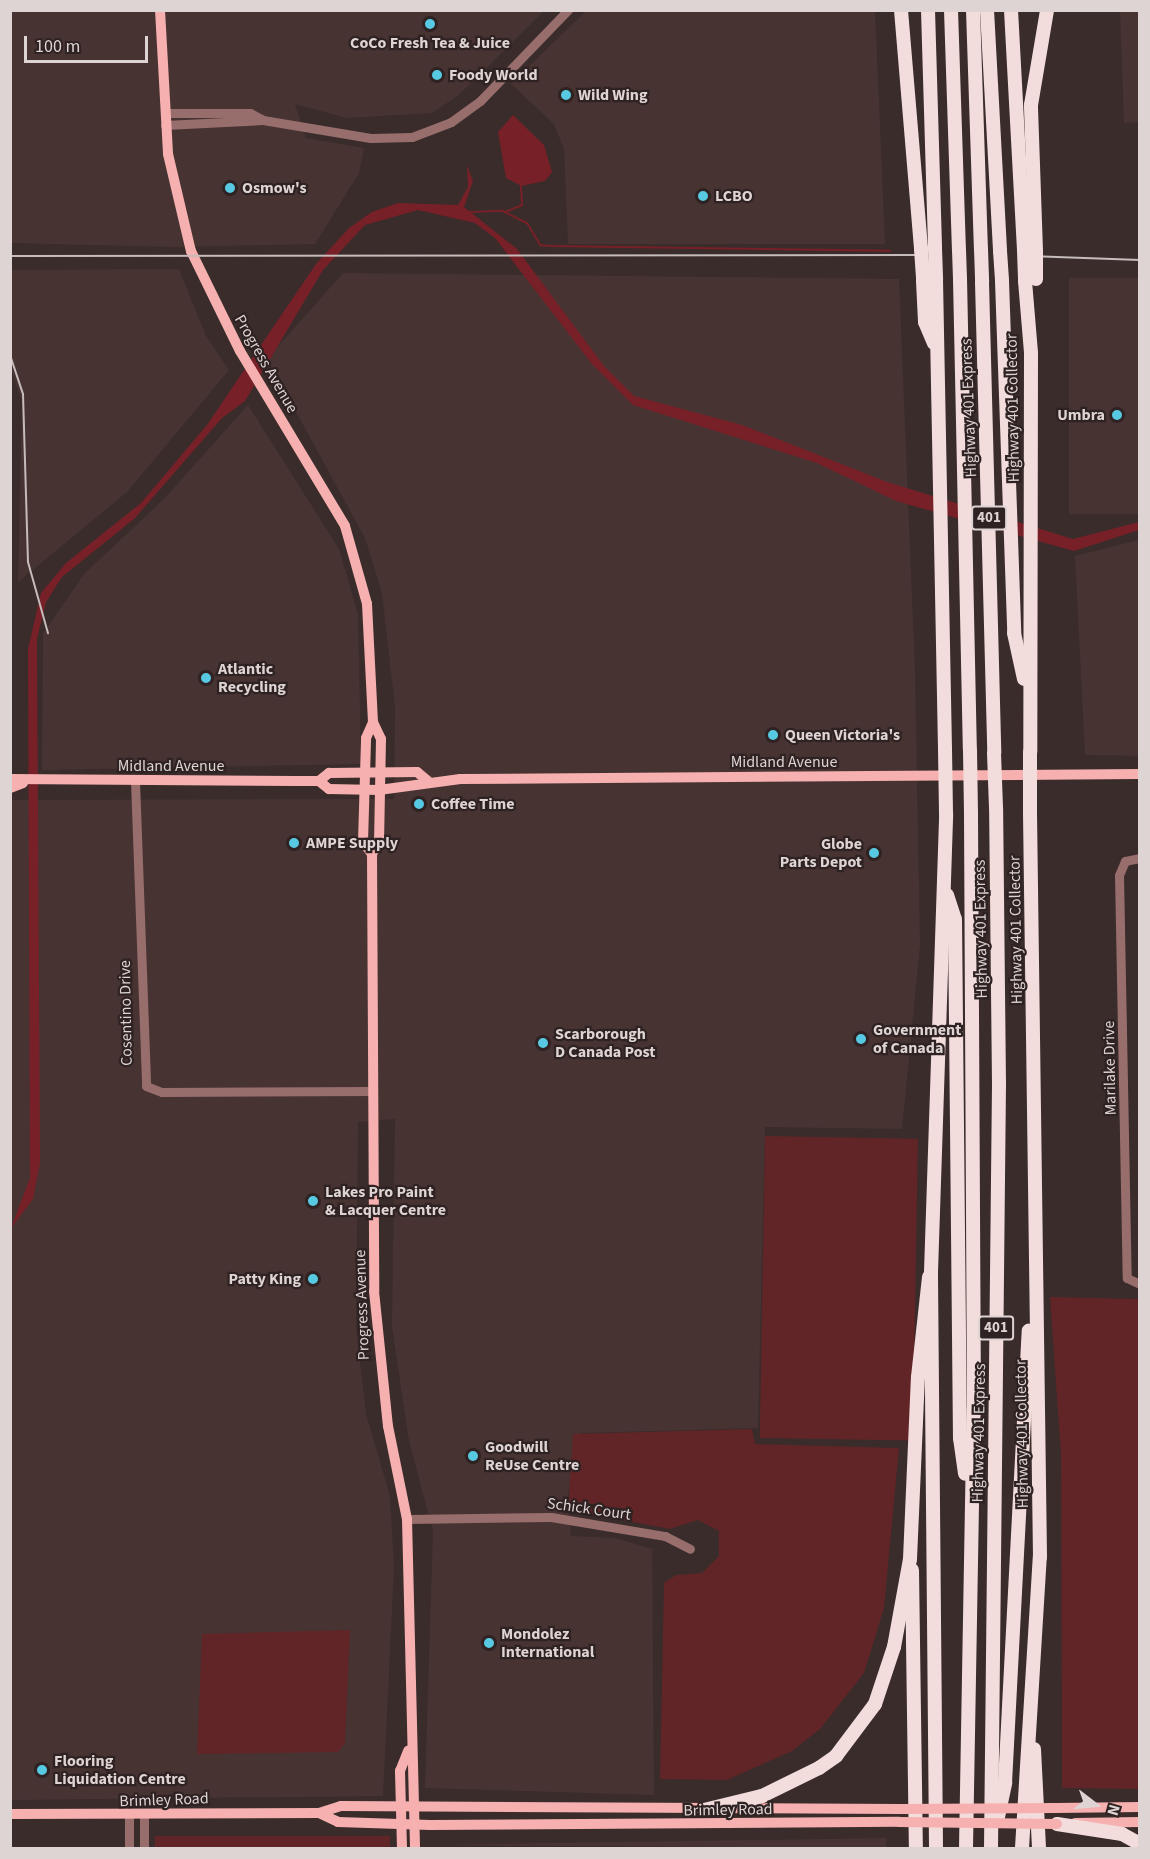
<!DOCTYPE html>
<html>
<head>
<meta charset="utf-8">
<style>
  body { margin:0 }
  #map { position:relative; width:1150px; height:1859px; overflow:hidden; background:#392c2b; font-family:"Source Sans 3",sans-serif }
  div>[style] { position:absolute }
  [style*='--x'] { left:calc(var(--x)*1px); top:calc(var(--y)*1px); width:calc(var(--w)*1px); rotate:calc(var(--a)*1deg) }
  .built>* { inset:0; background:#483333; transform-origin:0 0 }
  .green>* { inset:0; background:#612527; transform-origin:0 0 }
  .water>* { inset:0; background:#782028 }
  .stream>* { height:2px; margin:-1px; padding:0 1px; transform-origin:1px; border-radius:1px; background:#782028 }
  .minor>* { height:9px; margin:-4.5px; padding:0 4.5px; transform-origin:4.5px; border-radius:4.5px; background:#986e6d }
  .major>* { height:10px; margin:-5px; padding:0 5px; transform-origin:5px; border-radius:5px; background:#f6b0af }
  .highway>* { height:14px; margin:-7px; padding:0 7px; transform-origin:7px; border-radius:7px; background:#f3dddc }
  .rail>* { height:2px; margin:-1px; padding:0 1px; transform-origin:1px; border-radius:1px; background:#c6bcbb }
  .major-bridge>* { height:10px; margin:-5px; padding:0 5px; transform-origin:5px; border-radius:5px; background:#f6b0af }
  .highway-bridge>* { height:14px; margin:-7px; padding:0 7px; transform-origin:7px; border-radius:7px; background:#f3dddc }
  .dots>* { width:16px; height:16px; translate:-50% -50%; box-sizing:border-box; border:3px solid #2f2222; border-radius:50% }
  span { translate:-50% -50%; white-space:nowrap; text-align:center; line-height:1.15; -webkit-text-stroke:4.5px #2f2222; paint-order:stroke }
  .shield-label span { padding:2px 4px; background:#2f2222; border:2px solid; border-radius:4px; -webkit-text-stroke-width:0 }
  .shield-label { font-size:15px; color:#ddd4d3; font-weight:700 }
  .poi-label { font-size:16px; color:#ddd4d3; font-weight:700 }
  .left { translate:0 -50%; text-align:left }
  .right { translate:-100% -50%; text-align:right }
  .street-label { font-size:16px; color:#ddd4d3 }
  .frame { position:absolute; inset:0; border:12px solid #ddd4d3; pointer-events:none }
  .north { position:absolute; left:1066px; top:1775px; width:60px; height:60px; -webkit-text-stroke:4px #2f2222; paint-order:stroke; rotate:106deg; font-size:16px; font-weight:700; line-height:24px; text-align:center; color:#ddd4d3 }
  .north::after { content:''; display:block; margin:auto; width:21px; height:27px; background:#ddd4d3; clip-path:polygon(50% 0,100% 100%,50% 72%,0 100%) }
  .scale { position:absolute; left:24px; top:36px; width:124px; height:27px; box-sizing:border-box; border:3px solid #ddd4d3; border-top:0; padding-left:8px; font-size:18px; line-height:21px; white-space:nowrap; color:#ddd4d3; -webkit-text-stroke:4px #2f2222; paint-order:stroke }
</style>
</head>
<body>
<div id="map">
  <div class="built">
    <div style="clip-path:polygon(11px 11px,544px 11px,459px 95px,432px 113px,347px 118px,295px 104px,306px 138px,364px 148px,359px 173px,315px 244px,173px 247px,11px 243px)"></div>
    <div style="clip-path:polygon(586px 11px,875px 11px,885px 244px,568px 244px,564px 148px,553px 123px,511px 84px)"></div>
    <div style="clip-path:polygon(1120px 11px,1139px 11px,1139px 122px,1124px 123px)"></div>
    <div style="clip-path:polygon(179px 269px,206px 336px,229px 370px,127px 492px,18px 582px,22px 401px,11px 370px,11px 270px)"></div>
    <div style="clip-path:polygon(343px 273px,899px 279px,915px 671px,920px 945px,902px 1129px,765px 1127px,758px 1428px,581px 1433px,567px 1498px,571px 1536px,615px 1538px,652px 1549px,654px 1795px,425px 1788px,433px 1531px,409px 1441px,392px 1327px,395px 1119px,358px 1122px,356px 1327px,366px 1414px,390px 1496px,394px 1567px,383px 1796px,11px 1800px,10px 800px,394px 799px,395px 707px,382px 593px,365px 538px,267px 359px)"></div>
    <div style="left:1139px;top:278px;width:236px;height:70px;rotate:90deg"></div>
    <div style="clip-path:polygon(248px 405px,339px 549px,358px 614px,361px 764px,42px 770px,43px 634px,84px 574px,164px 499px)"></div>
    <div style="clip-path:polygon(1139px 540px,1139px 756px,1085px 755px,1075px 556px)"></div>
    <div style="clip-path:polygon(886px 1838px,886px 1848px,426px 1845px)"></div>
  </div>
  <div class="green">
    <div style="left:765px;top:1136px;width:153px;height:302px;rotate:1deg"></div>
    <div style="clip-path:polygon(1050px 1297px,1139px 1299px,1139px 1789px,1062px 1788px,1061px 1455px)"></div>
    <div style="clip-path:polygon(752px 1429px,755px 1444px,899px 1448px,884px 1608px,864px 1673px,820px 1729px,792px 1751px,727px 1780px,660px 1779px,664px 1583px,676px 1575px,702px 1573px,719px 1556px,719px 1531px,698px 1520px,670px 1529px,568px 1510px,573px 1434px)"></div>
    <div style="clip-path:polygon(350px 1630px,345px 1743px,338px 1752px,197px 1754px,202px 1634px)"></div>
    <div style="left:155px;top:1836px;width:235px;height:12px"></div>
  </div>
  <div class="water">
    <div style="clip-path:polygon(513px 115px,544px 145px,552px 172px,545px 181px,521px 186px,506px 178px,498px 132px)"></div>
    <div style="clip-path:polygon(467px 165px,473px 181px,464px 207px,517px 249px,604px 366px,634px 396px,742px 425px,887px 482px,1073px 539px,1139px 522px,1139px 530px,1074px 551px,896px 501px,817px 463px,633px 405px,592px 364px,495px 238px,475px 223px,418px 210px,365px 225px,323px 270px,245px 401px,222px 418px,135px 518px,62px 577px,46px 602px,37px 639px,40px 1163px,33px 1199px,11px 1228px,30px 1178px,28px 649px,41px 593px,66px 563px,141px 503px,207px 425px,316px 264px,349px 228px,372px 212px,398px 203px,458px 205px,468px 187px)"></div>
  </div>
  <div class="stream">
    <div style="--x:470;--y:212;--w:33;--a:-2"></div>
    <div style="--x:503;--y:211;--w:27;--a:27"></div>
    <div style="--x:527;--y:223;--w:26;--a:59"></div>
    <div style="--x:540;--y:245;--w:9;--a:6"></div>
    <div style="--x:549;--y:246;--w:341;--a:0.8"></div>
    <div style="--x:505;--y:212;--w:18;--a:-22"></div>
    <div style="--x:522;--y:205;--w:19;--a:-93"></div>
  </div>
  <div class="minor">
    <div style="--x:165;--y:113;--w:85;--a:0"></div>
    <div style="--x:250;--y:113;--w:15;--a:28"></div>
    <div style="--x:263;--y:120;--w:109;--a:9.5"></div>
    <div style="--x:371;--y:138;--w:41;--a:-1.4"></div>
    <div style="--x:412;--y:137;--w:42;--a:-21"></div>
    <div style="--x:451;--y:122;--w:36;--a:-36"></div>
    <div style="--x:480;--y:101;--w:127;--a:-46"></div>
    <div style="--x:165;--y:125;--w:98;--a:-2.9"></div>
    <div style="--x:135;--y:781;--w:305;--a:87.9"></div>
    <div style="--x:146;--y:1086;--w:17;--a:21"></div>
    <div style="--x:162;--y:1092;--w:210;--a:-0.3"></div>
    <div style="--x:1140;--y:858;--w:15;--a:169"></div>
    <div style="--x:1125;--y:861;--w:15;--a:113"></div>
    <div style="--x:1119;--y:875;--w:403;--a:88.9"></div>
    <div style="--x:1127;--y:1278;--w:14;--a:25"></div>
    <div style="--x:407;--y:1519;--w:144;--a:-0.8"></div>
    <div style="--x:551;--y:1517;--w:116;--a:9.5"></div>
    <div style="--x:665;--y:1536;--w:28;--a:27"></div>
    <div style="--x:129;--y:1848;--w:31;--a:-90"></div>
    <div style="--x:144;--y:1848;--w:31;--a:-90"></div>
  </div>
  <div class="major">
    <div style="--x:160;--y:10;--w:144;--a:86.8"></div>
    <div style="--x:168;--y:154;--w:100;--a:76.7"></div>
    <div style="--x:191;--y:251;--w:111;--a:63.9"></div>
    <div style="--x:240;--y:351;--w:204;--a:59"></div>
    <div style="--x:345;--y:526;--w:81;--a:74.2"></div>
    <div style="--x:367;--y:604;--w:118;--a:87.1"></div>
    <div style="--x:373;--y:722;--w:19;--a:65"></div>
    <div style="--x:381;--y:739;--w:103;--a:91.1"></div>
    <div style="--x:379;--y:842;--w:14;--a:120"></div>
    <div style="--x:372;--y:854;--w:437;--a:89.7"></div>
    <div style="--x:374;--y:1291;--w:136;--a:84.1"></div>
    <div style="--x:388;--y:1426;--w:95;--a:78.5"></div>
    <div style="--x:407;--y:1519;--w:329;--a:88.6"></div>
    <div style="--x:10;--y:779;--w:286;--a:0.4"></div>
    <div style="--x:296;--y:781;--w:23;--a:0"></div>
    <div style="--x:319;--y:781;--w:13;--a:-39"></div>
    <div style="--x:329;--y:773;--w:88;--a:-0.7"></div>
    <div style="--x:417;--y:772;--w:14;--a:39"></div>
    <div style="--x:319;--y:781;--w:13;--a:39"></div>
    <div style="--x:329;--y:789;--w:50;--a:1.1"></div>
    <div style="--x:379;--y:790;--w:82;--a:-7.7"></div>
    <div style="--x:460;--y:779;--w:680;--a:-0.42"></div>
    <div style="--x:10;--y:788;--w:14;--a:-21"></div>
    <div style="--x:372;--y:854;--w:15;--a:-127"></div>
    <div style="--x:363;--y:842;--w:104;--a:-88.3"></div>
    <div style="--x:366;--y:738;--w:17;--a:-66"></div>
    <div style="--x:1055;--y:1808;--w:85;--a:-0.7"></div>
    <div style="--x:319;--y:1813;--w:21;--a:25"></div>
    <div style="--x:338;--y:1822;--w:92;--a:1.9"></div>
    <div style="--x:430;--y:1825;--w:469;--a:-0.4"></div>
    <div style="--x:10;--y:1814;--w:309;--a:-0.2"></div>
    <div style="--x:319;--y:1813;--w:23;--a:-18"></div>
    <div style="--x:341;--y:1806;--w:560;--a:0.31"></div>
    <div style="--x:1075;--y:1823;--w:65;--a:-0.9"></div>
    <div style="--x:402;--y:1848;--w:77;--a:-91.5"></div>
    <div style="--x:400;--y:1771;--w:22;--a:-68"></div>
  </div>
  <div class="highway">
    <div style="--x:901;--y:10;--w:240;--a:85.2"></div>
    <div style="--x:928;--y:10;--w:238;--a:88.3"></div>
    <div style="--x:951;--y:10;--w:240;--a:88.1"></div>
    <div style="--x:973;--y:10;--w:239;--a:88.1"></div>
    <div style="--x:987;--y:10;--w:241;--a:86.9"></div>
    <div style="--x:1011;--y:10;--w:240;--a:86.9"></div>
    <div style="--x:1036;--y:251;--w:146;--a:-92"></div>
    <div style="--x:1031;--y:105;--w:96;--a:-80.4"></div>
    <div style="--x:960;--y:279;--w:471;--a:88.8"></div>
    <div style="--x:936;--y:280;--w:469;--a:88.9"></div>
    <div style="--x:923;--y:281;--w:41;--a:87.2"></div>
    <div style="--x:925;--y:322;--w:23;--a:67"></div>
    <div style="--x:1002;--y:281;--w:352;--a:88"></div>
    <div style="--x:1014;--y:633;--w:47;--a:77.7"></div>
    <div style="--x:1025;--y:281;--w:72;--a:85.2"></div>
    <div style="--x:1031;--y:353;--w:399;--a:90.1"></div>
    <div style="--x:982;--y:282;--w:471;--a:88.5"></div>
    <div style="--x:947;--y:895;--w:25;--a:72"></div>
    <div style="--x:955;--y:919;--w:519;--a:89.45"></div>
    <div style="--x:960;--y:1438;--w:36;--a:82"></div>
    <div style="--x:912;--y:1570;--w:278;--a:89.2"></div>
    <div style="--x:1034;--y:1749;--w:99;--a:87.1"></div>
    <div style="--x:704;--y:1810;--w:60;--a:-13.6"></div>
    <div style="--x:762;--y:1796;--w:64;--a:-26.2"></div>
    <div style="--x:819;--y:1768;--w:21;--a:-35"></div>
    <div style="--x:836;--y:1756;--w:65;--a:-53.1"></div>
    <div style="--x:875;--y:1704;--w:60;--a:-71.6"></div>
    <div style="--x:894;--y:1647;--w:89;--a:-79.7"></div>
    <div style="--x:910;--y:1559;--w:182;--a:-87.5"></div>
    <div style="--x:918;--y:1377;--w:101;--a:-83.7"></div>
    <div style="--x:998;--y:1817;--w:35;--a:-78"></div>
    <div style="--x:1005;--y:1783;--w:453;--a:-87"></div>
    <div style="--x:1057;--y:1824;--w:66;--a:8.7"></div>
    <div style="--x:1122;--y:1834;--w:21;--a:29"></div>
    <div style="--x:936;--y:1848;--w:576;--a:-90.5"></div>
    <div style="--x:931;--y:1272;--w:458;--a:-88.1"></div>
    <div style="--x:966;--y:1848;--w:439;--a:-89"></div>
    <div style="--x:974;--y:1409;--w:597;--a:-90.29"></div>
    <div style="--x:991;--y:1848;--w:763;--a:-89.4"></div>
    <div style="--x:999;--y:1085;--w:277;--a:-90.6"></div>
    <div style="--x:1022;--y:1848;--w:292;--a:-86.5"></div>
    <div style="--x:1040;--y:1557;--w:746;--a:-90.77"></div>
  </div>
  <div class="rail">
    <div style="--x:10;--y:256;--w:906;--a:-0.06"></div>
    <div style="--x:1029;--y:256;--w:111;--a:2.1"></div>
    <div style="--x:10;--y:355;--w:41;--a:71.6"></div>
    <div style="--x:23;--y:394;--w:168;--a:88.3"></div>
    <div style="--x:28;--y:562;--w:74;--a:74.3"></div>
  </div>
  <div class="major-bridge">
    <div style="--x:901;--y:1809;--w:154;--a:-0.4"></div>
    <div style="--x:899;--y:1822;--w:158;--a:0.7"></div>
  </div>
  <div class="highway-bridge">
    <div style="--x:935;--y:248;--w:32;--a:88"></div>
    <div style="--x:921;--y:249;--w:32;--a:86"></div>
    <div style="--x:981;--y:249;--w:33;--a:88"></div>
    <div style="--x:959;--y:250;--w:29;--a:88"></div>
    <div style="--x:1024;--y:250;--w:31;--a:88"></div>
    <div style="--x:1000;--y:251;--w:30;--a:86"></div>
    <div style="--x:1036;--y:251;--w:28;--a:90"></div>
    <div style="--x:945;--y:749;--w:65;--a:89.1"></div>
    <div style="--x:970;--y:750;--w:62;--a:89.1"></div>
    <div style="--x:1030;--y:752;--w:59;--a:90"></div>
    <div style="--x:994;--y:753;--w:55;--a:87.9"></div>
  </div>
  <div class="dots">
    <div style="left:430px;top:24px;background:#58c9e3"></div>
    <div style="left:437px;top:75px;background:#58c9e3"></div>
    <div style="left:566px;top:95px;background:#58c9e3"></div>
    <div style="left:230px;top:188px;background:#58c9e3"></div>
    <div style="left:703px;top:196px;background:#58c9e3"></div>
    <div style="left:1117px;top:415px;background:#58c9e3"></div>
    <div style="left:206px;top:678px;background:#58c9e3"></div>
    <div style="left:773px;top:735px;background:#58c9e3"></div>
    <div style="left:419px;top:804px;background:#58c9e3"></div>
    <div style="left:294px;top:843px;background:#58c9e3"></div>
    <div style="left:874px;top:853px;background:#58c9e3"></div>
    <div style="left:861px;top:1039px;background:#58c9e3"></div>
    <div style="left:543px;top:1043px;background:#58c9e3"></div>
    <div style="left:313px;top:1201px;background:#58c9e3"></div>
    <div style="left:313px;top:1279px;background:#58c9e3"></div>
    <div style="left:473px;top:1456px;background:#58c9e3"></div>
    <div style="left:489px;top:1643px;background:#58c9e3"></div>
    <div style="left:42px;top:1770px;background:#58c9e3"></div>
  </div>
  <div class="shield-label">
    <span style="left:989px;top:518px">401</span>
    <span style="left:996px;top:1328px">401</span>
  </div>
  <div class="poi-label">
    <span style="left:430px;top:43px">CoCo Fresh Tea &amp; Juice</span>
    <span class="left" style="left:449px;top:75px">Foody World</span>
    <span class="left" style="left:578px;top:95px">Wild Wing</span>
    <span class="left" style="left:242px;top:188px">Osmow's</span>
    <span class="left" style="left:715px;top:196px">LCBO</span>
    <span class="right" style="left:1105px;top:415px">Umbra</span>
    <span class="left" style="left:218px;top:678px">Atlantic<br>Recycling</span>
    <span class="left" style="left:785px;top:735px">Queen Victoria's</span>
    <span class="left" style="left:431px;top:804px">Coffee Time</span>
    <span class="left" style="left:306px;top:843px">AMPE Supply</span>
    <span class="right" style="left:862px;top:853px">Globe<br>Parts Depot</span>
    <span class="left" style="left:873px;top:1039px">Government<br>of Canada</span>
    <span class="left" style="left:555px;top:1043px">Scarborough<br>D Canada Post</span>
    <span class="left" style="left:325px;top:1201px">Lakes Pro Paint<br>&amp; Lacquer Centre</span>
    <span class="right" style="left:301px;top:1279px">Patty King</span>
    <span class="left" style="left:485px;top:1456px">Goodwill<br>ReUse Centre</span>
    <span class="left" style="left:501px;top:1643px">Mondolez<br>International</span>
    <span class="left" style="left:54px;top:1770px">Flooring<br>Liquidation Centre</span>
  </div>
  <div class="street-label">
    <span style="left:266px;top:364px;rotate:60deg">Progress Avenue</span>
    <span style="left:969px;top:408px;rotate:-92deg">Highway 401 Express</span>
    <span style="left:1013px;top:408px;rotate:-91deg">Highway 401 Collector</span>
    <span style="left:784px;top:762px">Midland Avenue</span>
    <span style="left:171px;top:766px">Midland Avenue</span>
    <span style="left:981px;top:929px;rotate:-91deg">Highway 401 Express</span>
    <span style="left:1016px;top:930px;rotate:-91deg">Highway 401 Collector</span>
    <span style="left:126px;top:1013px;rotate:-91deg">Cosentino Drive</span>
    <span style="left:1110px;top:1068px;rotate:-91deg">Marilake Drive</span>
    <span style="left:362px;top:1305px;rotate:-92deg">Progress Avenue</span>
    <span style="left:979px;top:1433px;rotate:-89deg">Highway 401 Express</span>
    <span style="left:1022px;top:1434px;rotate:-91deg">Highway 401 Collector</span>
    <span style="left:589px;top:1509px;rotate:8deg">Schick Court</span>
    <span style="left:164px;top:1800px;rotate:-2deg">Brimley Road</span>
    <span style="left:728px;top:1810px;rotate:-1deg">Brimley Road</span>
  </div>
  <div class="frame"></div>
  <div class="north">N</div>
  <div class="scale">100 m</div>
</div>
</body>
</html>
